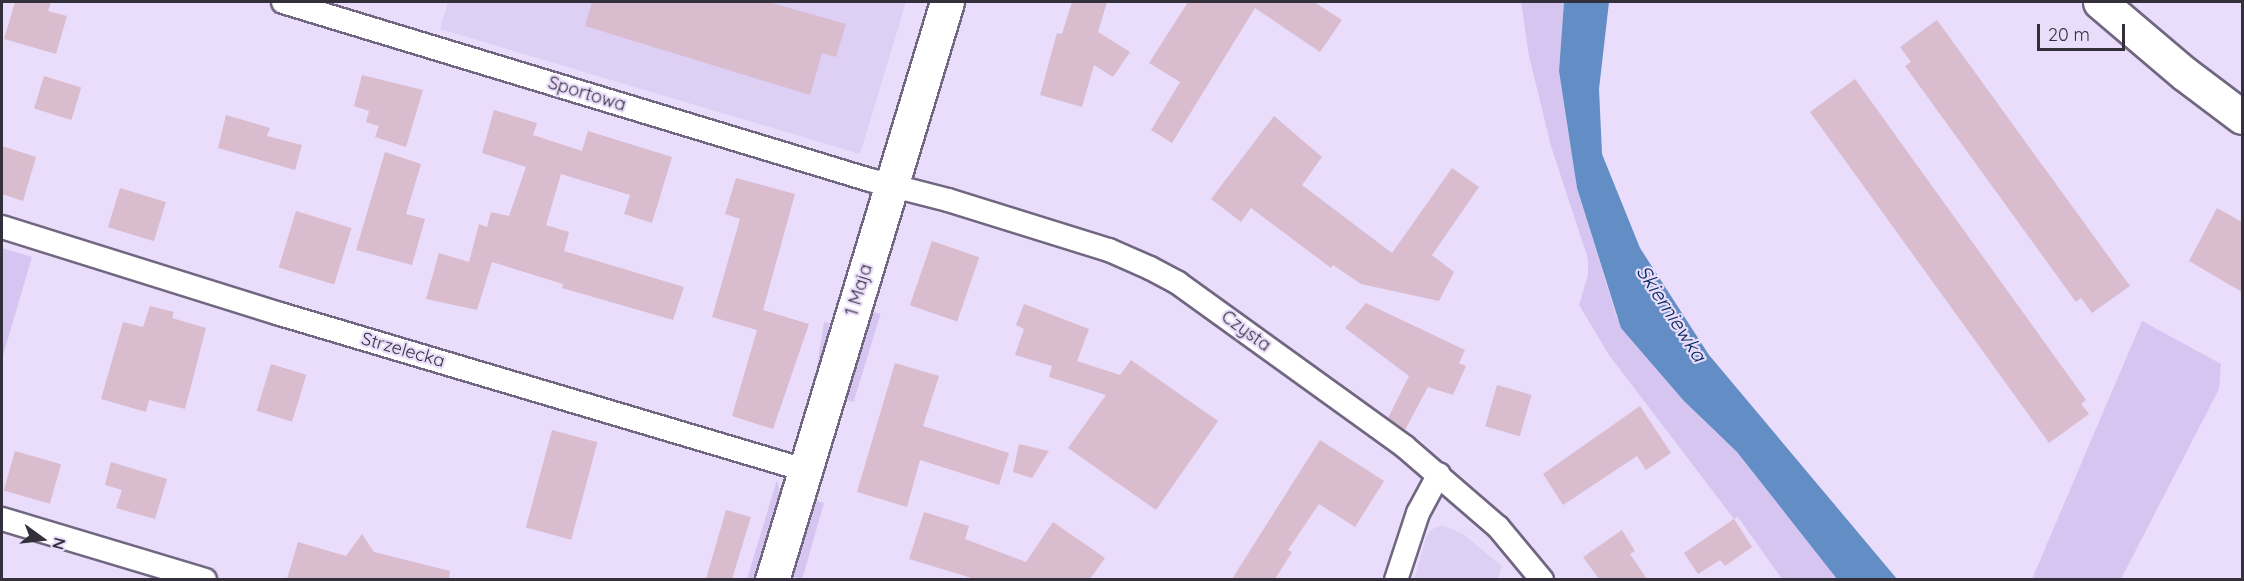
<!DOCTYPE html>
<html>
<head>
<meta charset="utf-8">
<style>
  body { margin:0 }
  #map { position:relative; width:2244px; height:581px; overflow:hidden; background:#e9ddfb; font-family:Quicksand,sans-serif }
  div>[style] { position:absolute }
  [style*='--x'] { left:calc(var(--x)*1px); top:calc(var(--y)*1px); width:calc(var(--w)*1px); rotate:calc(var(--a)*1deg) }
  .built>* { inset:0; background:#decff4 }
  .green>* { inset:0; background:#d6c5f0; transform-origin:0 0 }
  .water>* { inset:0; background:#638dc5 }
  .building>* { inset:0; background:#dabccf; transform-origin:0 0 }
  .roads { filter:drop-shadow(2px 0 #716781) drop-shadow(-2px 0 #716781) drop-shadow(0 2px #716781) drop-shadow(0 -2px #716781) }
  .street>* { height:22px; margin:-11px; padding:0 11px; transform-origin:11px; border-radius:11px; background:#fff }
  .secondary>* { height:33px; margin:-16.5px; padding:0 16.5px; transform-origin:16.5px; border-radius:16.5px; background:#fff }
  span { translate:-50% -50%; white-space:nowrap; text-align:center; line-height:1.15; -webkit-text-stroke:4.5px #e9ddfb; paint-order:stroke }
  .street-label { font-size:18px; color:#34303b }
  .water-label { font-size:20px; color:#00275b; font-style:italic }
  .frame { position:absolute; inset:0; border:3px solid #34303b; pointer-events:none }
  .north { position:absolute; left:12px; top:509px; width:60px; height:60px; -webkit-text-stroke:4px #e9ddfb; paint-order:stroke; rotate:105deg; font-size:16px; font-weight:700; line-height:24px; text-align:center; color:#34303b }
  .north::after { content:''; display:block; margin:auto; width:21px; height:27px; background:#34303b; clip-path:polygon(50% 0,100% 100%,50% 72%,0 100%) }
  .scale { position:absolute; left:2037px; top:24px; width:88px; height:27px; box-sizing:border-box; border:3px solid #34303b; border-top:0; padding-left:8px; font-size:18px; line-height:21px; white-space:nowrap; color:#34303b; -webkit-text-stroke:4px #e9ddfb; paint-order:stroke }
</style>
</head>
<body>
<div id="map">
  <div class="built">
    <div style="clip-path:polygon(448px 2px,906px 2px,860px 154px,440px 29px)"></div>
    <div style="clip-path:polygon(1441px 525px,1463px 534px,1502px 566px,1497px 579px,1414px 580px,1426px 538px,1431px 530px)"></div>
  </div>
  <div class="green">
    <div style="clip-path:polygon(1521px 2px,1564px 2px,1559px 71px,1577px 188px,1617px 318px,1701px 418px,1737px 452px,1837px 579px,1782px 579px,1738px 517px,1734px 519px,1609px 355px,1579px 305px,1588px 275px,1588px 259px,1551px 146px,1529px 56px)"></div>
    <div style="clip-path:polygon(2px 248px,32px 257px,2px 359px)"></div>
    <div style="left:871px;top:311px;width:10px;height:92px;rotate:17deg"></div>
    <div style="clip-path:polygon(2142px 321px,2221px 364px,2219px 389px,2121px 579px,2032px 579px)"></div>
    <div style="left:824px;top:322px;width:6px;height:126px;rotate:9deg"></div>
    <div style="clip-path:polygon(777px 480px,780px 492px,754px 579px,747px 579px)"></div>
    <div style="left:824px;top:503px;width:79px;height:11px;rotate:106deg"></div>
  </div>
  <div class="water">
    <div style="clip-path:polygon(1564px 2px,1609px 2px,1599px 89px,1602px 154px,1640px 248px,1709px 355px,1897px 579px,1837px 579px,1737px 452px,1684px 401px,1621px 328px,1577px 188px,1559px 71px)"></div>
  </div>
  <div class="building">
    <div style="clip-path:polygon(15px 2px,51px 2px,48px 11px,67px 16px,56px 54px,4px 39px)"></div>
    <div style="clip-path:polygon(592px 2px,768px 2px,846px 24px,836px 57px,822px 53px,810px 95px,585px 26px)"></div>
    <div style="clip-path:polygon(1072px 2px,1107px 2px,1098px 32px,1130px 52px,1113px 77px,1094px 65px,1082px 107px,1040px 95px,1057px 33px,1062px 34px)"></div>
    <div style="clip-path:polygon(1188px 2px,1314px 2px,1342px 20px,1320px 52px,1255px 8px,1172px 143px,1151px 130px,1180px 82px,1149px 63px)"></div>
    <div style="clip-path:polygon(1937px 20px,2130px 286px,2092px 313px,2081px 298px,2076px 302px,1905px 66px,1911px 62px,1900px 47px)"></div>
    <div style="clip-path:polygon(362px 75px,423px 90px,406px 147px,375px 137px,379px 126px,366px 122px,369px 111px,354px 106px)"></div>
    <div style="left:44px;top:76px;width:39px;height:34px;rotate:17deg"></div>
    <div style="clip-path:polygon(1855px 79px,2086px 400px,2081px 404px,2089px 414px,2049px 443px,1810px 112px)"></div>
    <div style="clip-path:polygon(494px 110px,537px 123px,533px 135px,582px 151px,588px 131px,672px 157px,652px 223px,624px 214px,630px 195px,561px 174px,546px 225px,569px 232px,564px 251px,684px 287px,673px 320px,562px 288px,563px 284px,492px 262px,477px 310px,426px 299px,439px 253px,469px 262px,479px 224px,487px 227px,491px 212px,509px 216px,526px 167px,482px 153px)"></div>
    <div style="clip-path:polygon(226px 115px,270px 128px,267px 136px,302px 145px,295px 170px,218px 148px)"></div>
    <div style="clip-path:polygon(1274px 116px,1322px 157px,1302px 185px,1392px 253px,1452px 168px,1479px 187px,1432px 255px,1454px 272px,1439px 301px,1361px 284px,1333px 265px,1331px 268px,1251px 208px,1241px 222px,1211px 199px)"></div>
    <div style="clip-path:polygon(2px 146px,36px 157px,23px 201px,2px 194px)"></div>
    <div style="clip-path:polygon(385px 152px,421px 164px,406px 214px,425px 219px,412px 265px,356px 250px)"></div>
    <div style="clip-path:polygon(736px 178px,795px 194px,763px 310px,809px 324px,773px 429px,732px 416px,757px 330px,712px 317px,740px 219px,725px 214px)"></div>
    <div style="left:120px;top:188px;width:48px;height:41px;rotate:17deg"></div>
    <div style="clip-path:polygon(2217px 208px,2242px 222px,2242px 292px,2189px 261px)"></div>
    <div style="left:296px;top:211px;width:58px;height:59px;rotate:17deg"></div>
    <div style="left:932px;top:241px;width:50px;height:68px;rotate:19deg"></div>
    <div style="clip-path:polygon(1366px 303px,1465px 350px,1459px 363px,1466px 366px,1453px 395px,1428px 387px,1405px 430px,1388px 418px,1409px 376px,1345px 328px)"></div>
    <div style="clip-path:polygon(1024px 304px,1089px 329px,1077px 361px,1120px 375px,1131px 360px,1218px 421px,1156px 510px,1068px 448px,1106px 395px,1049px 377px,1052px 366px,1015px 355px,1024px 329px,1016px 325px)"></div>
    <div style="clip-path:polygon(150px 306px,174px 312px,172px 318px,206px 328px,185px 409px,149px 400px,146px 412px,101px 399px,123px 322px,143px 327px)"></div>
    <div style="clip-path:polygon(895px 363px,939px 376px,923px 426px,1009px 453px,999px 485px,920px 460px,907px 507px,857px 492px)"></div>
    <div style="left:271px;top:364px;width:37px;height:49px;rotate:17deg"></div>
    <div style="left:1497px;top:385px;width:36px;height:43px;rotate:16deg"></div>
    <div style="clip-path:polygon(1640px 406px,1671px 453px,1646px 470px,1637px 456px,1563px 505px,1543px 474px)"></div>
    <div style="left:552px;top:430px;width:47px;height:101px;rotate:15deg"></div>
    <div style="clip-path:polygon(1320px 440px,1384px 481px,1355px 527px,1319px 504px,1288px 550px,1292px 552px,1275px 579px,1232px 579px)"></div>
    <div style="clip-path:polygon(1019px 444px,1049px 451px,1032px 478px,1013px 472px)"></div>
    <div style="left:15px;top:451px;width:48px;height:41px;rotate:16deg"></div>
    <div style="clip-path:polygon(111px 462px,167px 479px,155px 519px,116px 508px,122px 490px,105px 485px)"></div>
    <div style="clip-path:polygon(726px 510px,751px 517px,732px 579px,706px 579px)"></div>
    <div style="clip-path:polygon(924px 512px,969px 526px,965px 539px,1026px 562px,1053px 522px,1105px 558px,1090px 579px,975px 579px,909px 559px)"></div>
    <div style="clip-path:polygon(1734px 519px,1752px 547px,1725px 566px,1720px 560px,1698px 574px,1684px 553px)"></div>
    <div style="clip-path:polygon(1622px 530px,1635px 551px,1630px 554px,1647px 579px,1599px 579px,1583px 557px)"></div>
    <div style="clip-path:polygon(362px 534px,374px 552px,450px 571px,449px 579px,287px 579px,298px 542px,346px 556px)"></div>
  </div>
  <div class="roads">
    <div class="street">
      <div style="--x:283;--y:2;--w:613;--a:16.87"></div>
      <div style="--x:870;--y:180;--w:81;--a:14.4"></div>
      <div style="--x:948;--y:200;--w:169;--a:17.3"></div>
      <div style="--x:1109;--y:250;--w:45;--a:23.7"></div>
      <div style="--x:1150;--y:268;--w:32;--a:28"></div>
      <div style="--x:1178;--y:283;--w:279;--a:35.8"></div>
      <div style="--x:1404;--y:446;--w:124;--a:40.8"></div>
      <div style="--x:1498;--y:527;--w:69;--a:50.3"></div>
      <div style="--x:2;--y:227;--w:291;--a:17.4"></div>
      <div style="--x:280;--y:314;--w:548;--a:16.55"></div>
      <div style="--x:2;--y:519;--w:212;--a:16.7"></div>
      <div style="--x:1396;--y:580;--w:71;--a:-71.8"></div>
      <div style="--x:1418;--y:513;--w:44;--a:-61.7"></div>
    </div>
    <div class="secondary">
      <div style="--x:2100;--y:2;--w:111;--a:40.3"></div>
      <div style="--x:2185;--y:74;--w:71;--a:37"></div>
      <div style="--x:772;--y:580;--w:604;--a:-73.16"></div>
    </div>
  </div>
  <div class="street-label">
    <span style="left:587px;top:94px;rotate:17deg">Sportowa</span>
    <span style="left:859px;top:290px;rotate:-73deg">1 Maja</span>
    <span style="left:1246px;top:331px;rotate:36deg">Czysta</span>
    <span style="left:403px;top:350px;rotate:16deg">Strzelecka</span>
  </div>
  <div class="water-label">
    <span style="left:1672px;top:313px;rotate:57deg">Skierniewka</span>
  </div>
  <div class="frame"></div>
  <div class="north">N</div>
  <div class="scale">20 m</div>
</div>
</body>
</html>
